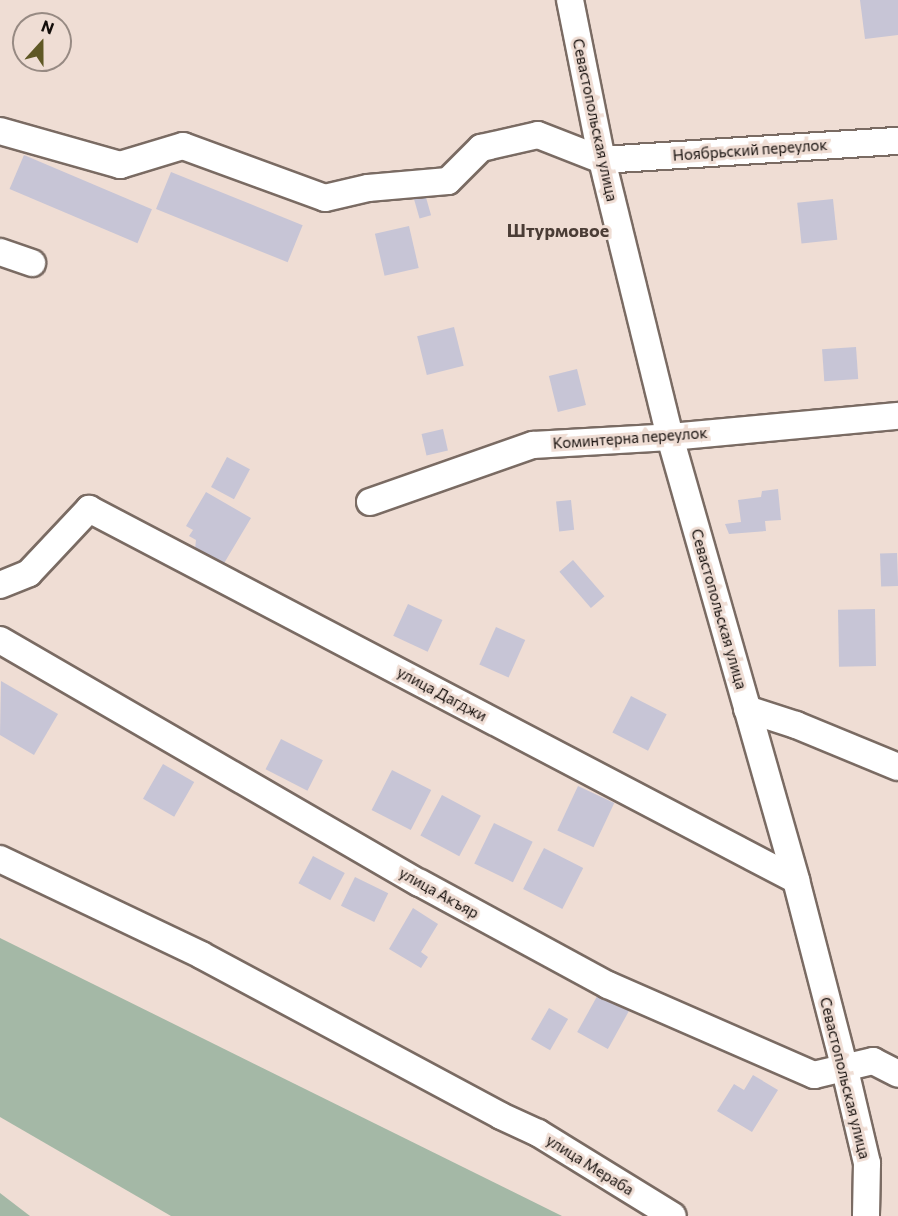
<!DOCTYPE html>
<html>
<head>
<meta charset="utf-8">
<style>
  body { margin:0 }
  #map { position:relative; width:898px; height:1216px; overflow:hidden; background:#efddd4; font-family:Commissioner,sans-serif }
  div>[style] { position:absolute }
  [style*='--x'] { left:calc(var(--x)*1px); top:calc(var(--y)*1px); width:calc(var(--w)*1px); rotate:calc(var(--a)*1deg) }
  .green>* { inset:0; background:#a4b8a6 }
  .building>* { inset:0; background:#c7c5d6; transform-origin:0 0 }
  .roads { filter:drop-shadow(2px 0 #7a6b63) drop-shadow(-2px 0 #7a6b63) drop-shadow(0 2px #7a6b63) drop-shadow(0 -2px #7a6b63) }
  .minor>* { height:26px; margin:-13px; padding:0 13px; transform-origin:13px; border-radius:13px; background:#fff }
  span { translate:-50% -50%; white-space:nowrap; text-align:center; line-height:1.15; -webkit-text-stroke:6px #efddd4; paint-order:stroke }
  .street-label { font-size:15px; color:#130d0a }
  .quarter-label { font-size:18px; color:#4b3d36; font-weight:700 }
  .north { position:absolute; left:12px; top:12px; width:60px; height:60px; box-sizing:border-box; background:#efddd4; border:2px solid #978a83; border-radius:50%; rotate:21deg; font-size:16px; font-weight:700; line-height:24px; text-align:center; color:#130d0a }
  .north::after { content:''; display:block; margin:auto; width:21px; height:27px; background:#5f5825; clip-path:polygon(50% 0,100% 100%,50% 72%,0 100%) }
</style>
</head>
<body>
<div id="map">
  <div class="green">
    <div style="clip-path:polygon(0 938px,562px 1216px,171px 1216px,0 1117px)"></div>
    <div style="clip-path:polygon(0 1193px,30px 1216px,0 1216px)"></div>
  </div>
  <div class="building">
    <div style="clip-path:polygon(860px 0,898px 0,898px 35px,865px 39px)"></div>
    <div style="left:24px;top:155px;width:139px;height:37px;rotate:23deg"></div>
    <div style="left:171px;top:172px;width:142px;height:40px;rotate:22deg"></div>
    <div style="left:425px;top:194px;width:22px;height:12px;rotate:74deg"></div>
    <div style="left:833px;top:199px;width:41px;height:36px;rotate:84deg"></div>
    <div style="left:409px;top:226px;width:43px;height:35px;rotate:77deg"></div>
    <div style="left:454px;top:327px;width:40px;height:38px;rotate:76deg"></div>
    <div style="left:856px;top:347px;width:32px;height:34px;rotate:86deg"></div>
    <div style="left:577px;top:369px;width:37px;height:29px;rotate:76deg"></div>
    <div style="left:443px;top:429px;width:22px;height:22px;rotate:77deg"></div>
    <div style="left:227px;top:457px;width:26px;height:34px;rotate:28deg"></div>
    <div style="clip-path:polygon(778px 489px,781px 520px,765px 521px,766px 531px,729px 534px,725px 524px,741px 522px,738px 500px,761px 497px,762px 491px)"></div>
    <div style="clip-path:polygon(206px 492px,251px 518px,223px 565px,195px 549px,196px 540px,189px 536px,193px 530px,186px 526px)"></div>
    <div style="left:571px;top:500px;width:30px;height:15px;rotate:84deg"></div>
    <div style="left:897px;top:553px;width:33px;height:17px;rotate:88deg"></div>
    <div style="left:573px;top:560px;width:48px;height:18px;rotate:49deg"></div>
    <div style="left:408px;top:604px;width:38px;height:35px;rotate:25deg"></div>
    <div style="left:875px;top:609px;width:57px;height:37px;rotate:89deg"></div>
    <div style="left:496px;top:627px;width:32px;height:41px;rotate:24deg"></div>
    <div style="clip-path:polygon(1px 681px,58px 714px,34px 755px,0 735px)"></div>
    <div style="left:631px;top:696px;width:40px;height:41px;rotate:27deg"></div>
    <div style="left:281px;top:739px;width:47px;height:34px;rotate:27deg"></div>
    <div style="left:163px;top:764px;width:36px;height:40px;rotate:30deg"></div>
    <div style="left:392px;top:770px;width:44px;height:45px;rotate:27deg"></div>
    <div style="left:578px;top:786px;width:40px;height:49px;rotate:25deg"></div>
    <div style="left:442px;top:795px;width:44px;height:46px;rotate:28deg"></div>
    <div style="left:494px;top:823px;width:43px;height:45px;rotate:26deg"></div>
    <div style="left:544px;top:848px;width:44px;height:46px;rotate:27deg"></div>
    <div style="left:313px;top:856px;width:36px;height:31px;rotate:28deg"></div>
    <div style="left:355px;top:877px;width:37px;height:32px;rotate:26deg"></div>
    <div style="clip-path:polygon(413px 908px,438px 924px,421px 952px,428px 957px,421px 968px,389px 949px)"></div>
    <div style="left:600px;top:991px;width:35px;height:47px;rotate:29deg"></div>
    <div style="left:549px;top:1008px;width:22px;height:36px;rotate:30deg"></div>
    <div style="clip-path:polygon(753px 1075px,778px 1090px,752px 1132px,717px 1111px,734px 1084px,744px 1090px)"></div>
  </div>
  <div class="roads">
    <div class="minor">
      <div style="--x:570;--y:0;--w:163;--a:78.7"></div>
      <div style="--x:602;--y:160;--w:285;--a:76.2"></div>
      <div style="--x:670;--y:437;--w:461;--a:74.1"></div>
      <div style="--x:796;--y:880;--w:196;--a:75.5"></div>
      <div style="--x:845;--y:1070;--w:96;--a:76.7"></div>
      <div style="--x:867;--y:1163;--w:53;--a:91.1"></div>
      <div style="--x:0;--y:131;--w:125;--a:15.8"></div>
      <div style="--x:120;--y:165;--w:66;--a:-16.8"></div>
      <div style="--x:183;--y:146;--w:151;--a:20.1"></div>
      <div style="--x:325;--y:198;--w:44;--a:-13.1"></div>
      <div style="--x:368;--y:188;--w:80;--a:-5"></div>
      <div style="--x:448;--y:181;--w:47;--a:-45"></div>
      <div style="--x:481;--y:148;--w:58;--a:-12.8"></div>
      <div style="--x:538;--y:135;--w:69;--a:21.3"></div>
      <div style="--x:602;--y:160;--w:297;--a:-3.7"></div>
      <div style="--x:0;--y:252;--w:34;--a:19"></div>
      <div style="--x:370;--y:502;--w:173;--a:-19.3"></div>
      <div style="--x:533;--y:445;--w:137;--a:-3.3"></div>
      <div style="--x:670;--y:437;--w:229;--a:-5.3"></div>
      <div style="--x:0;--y:585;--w:31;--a:-22"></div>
      <div style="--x:29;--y:573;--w:88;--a:-46.8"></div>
      <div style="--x:89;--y:509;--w:798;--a:27.69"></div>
      <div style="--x:0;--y:640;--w:485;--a:30.1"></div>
      <div style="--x:420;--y:883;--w:214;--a:28.5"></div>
      <div style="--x:608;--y:985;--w:225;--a:23.6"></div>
      <div style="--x:814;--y:1075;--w:61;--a:-13.3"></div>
      <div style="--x:873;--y:1061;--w:28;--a:27"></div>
      <div style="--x:747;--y:709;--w:52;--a:18.1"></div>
      <div style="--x:796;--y:725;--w:110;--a:22.4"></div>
      <div style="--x:0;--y:859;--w:223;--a:25.5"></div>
      <div style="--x:201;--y:955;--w:340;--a:28.2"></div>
      <div style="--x:501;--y:1116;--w:41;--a:24.7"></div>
      <div style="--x:538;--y:1133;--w:158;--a:31.6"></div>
    </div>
  </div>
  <div class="street-label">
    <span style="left:595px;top:120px;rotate:78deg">Севастопольская улица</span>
    <span style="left:750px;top:150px;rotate:-4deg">Ноябрьский переулок</span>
    <span style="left:630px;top:438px;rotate:-4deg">Коминтерна переулок</span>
    <span style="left:719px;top:609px;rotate:74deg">Севастопольская улица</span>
    <span style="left:442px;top:694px;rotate:28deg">улица Дагджи</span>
    <span style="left:439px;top:893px;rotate:29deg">улица Акъяр</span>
    <span style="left:845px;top:1078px;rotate:76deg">Севастопольская улица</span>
    <span style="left:590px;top:1165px;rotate:32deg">улица Мераба</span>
  </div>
  <div class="quarter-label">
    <span style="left:558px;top:230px">Штурмовое</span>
  </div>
  <div class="north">N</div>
</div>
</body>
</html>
